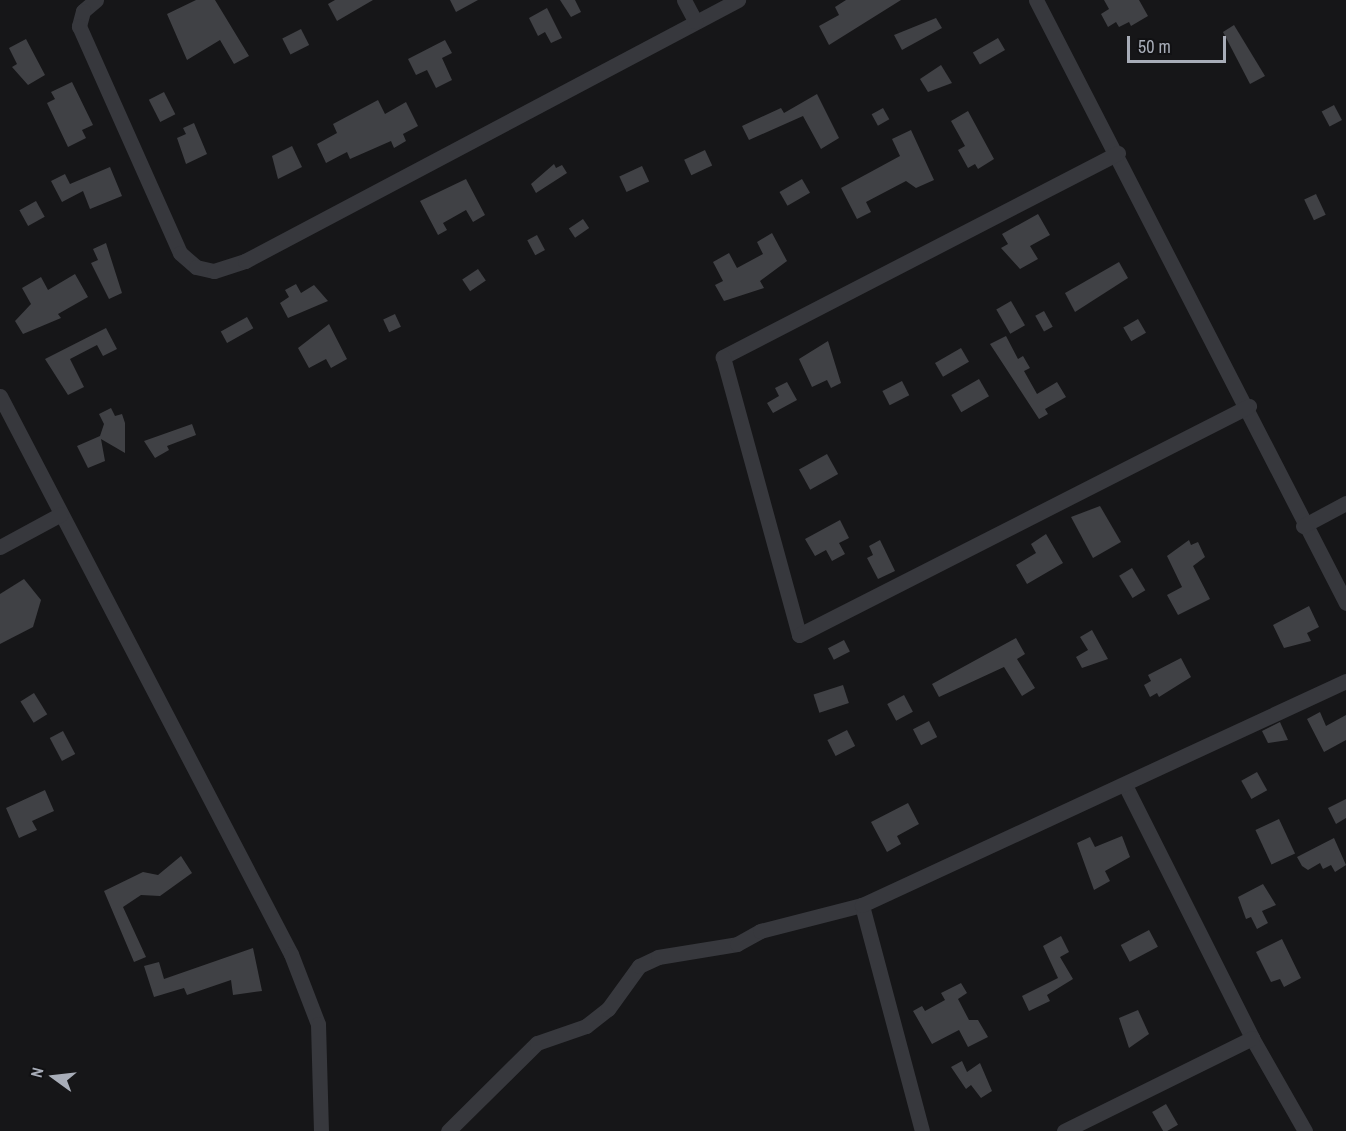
<!DOCTYPE html>
<html>
<head>
<meta charset="utf-8">
<style>
  body { margin:0 }
  #map { position:relative; width:1346px; height:1131px; overflow:hidden; background:#161618; font-family:"Archivo Narrow",sans-serif }
  div>[style] { position:absolute }
  [style*='--x'] { left:calc(var(--x)*1px); top:calc(var(--y)*1px); width:calc(var(--w)*1px); rotate:calc(var(--a)*1deg) }
  .building>* { inset:0; background:#404145; transform-origin:0 0 }
  .minor>* { height:15px; margin:-7.5px; padding:0 7.5px; transform-origin:7.5px; border-radius:7.5px; background:#37383d }
  span { translate:-50% -50%; white-space:nowrap; text-align:center; line-height:1.15; -webkit-text-stroke:4.5px #111113; paint-order:stroke }
  .north { position:absolute; left:24px; top:1047px; width:60px; height:60px; -webkit-text-stroke:4px #111113; paint-order:stroke; rotate:285deg; font-size:16px; font-weight:700; line-height:24px; text-align:center; color:#a8adb8 }
  .north::after { content:''; display:block; margin:auto; width:21px; height:27px; background:#a8adb8; clip-path:polygon(50% 0,100% 100%,50% 72%,0 100%) }
  .scale { position:absolute; left:1127px; top:36px; width:99px; height:27px; box-sizing:border-box; border:3px solid #a8adb8; border-top:0; padding-left:8px; font-size:18px; line-height:21px; white-space:nowrap; color:#a8adb8; -webkit-text-stroke:4px #111113; paint-order:stroke }
</style>
</head>
<body>
<div id="map">
  <div class="building">
    <div style="clip-path:polygon(196px 0,215px 0,249px 56px,234px 64px,220px 40px,187px 60px,167px 14px)"></div>
    <div style="clip-path:polygon(335px 0,373px 0,337px 21px,328px 4px)"></div>
    <div style="clip-path:polygon(450px 0,478px 0,456px 12px)"></div>
    <div style="clip-path:polygon(560px 0,575px 0,581px 12px,571px 17px)"></div>
    <div style="clip-path:polygon(846px 0,901px 0,829px 45px,819px 26px,839px 15px,835px 7px)"></div>
    <div style="clip-path:polygon(1104px 0,1139px 0,1148px 16px,1131px 26px,1129px 22px,1119px 27px,1116px 22px,1108px 27px,1101px 14px,1109px 9px)"></div>
    <div style="clip-path:polygon(547px 8px,562px 38px,551px 43px,545px 32px,538px 36px,529px 18px)"></div>
    <div style="clip-path:polygon(936px 18px,942px 28px,902px 50px,894px 35px)"></div>
    <div style="clip-path:polygon(1234px 25px,1265px 76px,1250px 84px,1223px 32px)"></div>
    <div style="left:301px;top:29px;width:18px;height:21px;rotate:63deg"></div>
    <div style="left:998px;top:38px;width:14px;height:29px;rotate:60deg"></div>
    <div style="clip-path:polygon(26px 39px,45px 75px,28px 85px,12px 67px,17px 64px,9px 48px)"></div>
    <div style="clip-path:polygon(445px 40px,452px 53px,442px 58px,452px 80px,436px 88px,427px 70px,416px 75px,408px 59px)"></div>
    <div style="clip-path:polygon(941px 65px,952px 83px,928px 92px,920px 79px)"></div>
    <div style="clip-path:polygon(72px 82px,93px 125px,82px 130px,86px 138px,68px 147px,47px 103px,55px 99px,51px 92px)"></div>
    <div style="left:164px;top:92px;width:25px;height:17px;rotate:63deg"></div>
    <div style="clip-path:polygon(817px 94px,839px 138px,821px 149px,803px 116px,749px 140px,742px 126px,781px 108px,784px 113px)"></div>
    <div style="clip-path:polygon(378px 100px,385px 114px,406px 102px,418px 126px,403px 134px,406px 141px,394px 148px,391px 141px,350px 159px,347px 152px,326px 163px,317px 144px,337px 133px,333px 124px)"></div>
    <div style="left:1334px;top:105px;width:17px;height:14px;rotate:62deg"></div>
    <div style="left:883px;top:108px;width:13px;height:13px;rotate:61deg"></div>
    <div style="clip-path:polygon(968px 111px,994px 159px,978px 169px,975px 164px,968px 168px,958px 150px,965px 146px,951px 121px)"></div>
    <div style="clip-path:polygon(194px 123px,207px 154px,186px 164px,177px 138px,186px 134px,183px 128px)"></div>
    <div style="clip-path:polygon(911px 130px,934px 180px,916px 188px,906px 181px,866px 202px,871px 212px,857px 219px,841px 188px,900px 156px,892px 139px)"></div>
    <div style="clip-path:polygon(292px 146px,302px 167px,278px 179px,272px 156px)"></div>
    <div style="left:705px;top:150px;width:17px;height:23px;rotate:65deg"></div>
    <div style="clip-path:polygon(554px 164px,556px 168px,562px 165px,567px 173px,536px 193px,531px 184px)"></div>
    <div style="left:642px;top:166px;width:17px;height:25px;rotate:65deg"></div>
    <div style="clip-path:polygon(110px 167px,122px 196px,90px 209px,83px 191px,62px 202px,51px 181px,65px 174px,70px 184px)"></div>
    <div style="clip-path:polygon(466px 179px,485px 215px,473px 222px,466px 210px,443px 223px,447px 230px,438px 235px,420px 201px)"></div>
    <div style="left:802px;top:179px;width:16px;height:26px;rotate:60deg"></div>
    <div style="left:1316px;top:194px;width:23px;height:13px;rotate:65deg"></div>
    <div style="left:36px;top:201px;width:18px;height:19px;rotate:61deg"></div>
    <div style="clip-path:polygon(1038px 214px,1050px 235px,1030px 246px,1038px 259px,1020px 269px,1001px 248px,1008px 244px,1002px 234px)"></div>
    <div style="left:583px;top:219px;width:11px;height:17px;rotate:56deg"></div>
    <div style="clip-path:polygon(772px 233px,787px 261px,760px 281px,764px 288px,724px 301px,715px 285px,723px 281px,713px 262px,729px 253px,737px 268px,763px 254px,757px 242px)"></div>
    <div style="left:537px;top:235px;width:17px;height:11px;rotate:62deg"></div>
    <div style="clip-path:polygon(106px 243px,122px 293px,109px 299px,91px 263px,98px 260px,93px 249px)"></div>
    <div style="clip-path:polygon(1119px 262px,1128px 278px,1075px 312px,1065px 293px)"></div>
    <div style="left:478px;top:269px;width:14px;height:19px;rotate:56deg"></div>
    <div style="clip-path:polygon(75px 274px,88px 297px,58px 314px,61px 318px,23px 334px,15px 321px,31px 304px,22px 288px,41px 277px,48px 290px)"></div>
    <div style="clip-path:polygon(296px 284px,301px 293px,314px 285px,328px 301px,288px 318px,280px 303px,289px 297px,285px 290px)"></div>
    <div style="left:1011px;top:301px;width:28px;height:17px;rotate:60deg"></div>
    <div style="left:1044px;top:311px;width:18px;height:10px;rotate:61deg"></div>
    <div style="left:395px;top:314px;width:14px;height:13px;rotate:65deg"></div>
    <div style="left:247px;top:317px;width:13px;height:30px;rotate:61deg"></div>
    <div style="left:1138px;top:319px;width:16px;height:17px;rotate:60deg"></div>
    <div style="clip-path:polygon(329px 324px,347px 359px,331px 368px,326px 359px,309px 368px,298px 348px)"></div>
    <div style="clip-path:polygon(106px 328px,117px 349px,103px 356px,97px 345px,70px 359px,84px 387px,68px 395px,45px 359px)"></div>
    <div style="clip-path:polygon(1006px 336px,1018px 359px,1023px 356px,1030px 368px,1024px 371px,1037px 394px,1057px 382px,1066px 397px,1045px 409px,1048px 414px,1039px 419px,990px 344px)"></div>
    <div style="clip-path:polygon(828px 341px,841px 383px,831px 388px,827px 380px,812px 387px,799px 359px)"></div>
    <div style="left:961px;top:348px;width:16px;height:30px;rotate:60deg"></div>
    <div style="left:979px;top:379px;width:20px;height:32px;rotate:60deg"></div>
    <div style="left:902px;top:381px;width:16px;height:22px;rotate:63deg"></div>
    <div style="clip-path:polygon(787px 382px,797px 400px,773px 413px,767px 403px,779px 396px,775px 388px)"></div>
    <div style="clip-path:polygon(111px 408px,115px 416px,122px 414px,125px 423px,125px 453px,101px 439px,105px 461px,88px 468px,77px 446px,100px 436px,104px 424px,99px 414px)"></div>
    <div style="clip-path:polygon(192px 424px,196px 435px,167px 446px,169px 450px,155px 458px,144px 441px)"></div>
    <div style="left:827px;top:454px;width:23px;height:32px;rotate:61deg"></div>
    <div style="clip-path:polygon(1100px 506px,1121px 542px,1093px 558px,1071px 517px)"></div>
    <div style="clip-path:polygon(840px 520px,849px 538px,839px 543px,845px 554px,832px 561px,826px 550px,815px 556px,805px 539px)"></div>
    <div style="clip-path:polygon(1046px 534px,1063px 563px,1027px 584px,1016px 565px,1036px 553px,1031px 544px)"></div>
    <div style="clip-path:polygon(880px 540px,895px 571px,878px 579px,867px 558px,873px 555px,869px 546px)"></div>
    <div style="clip-path:polygon(1189px 540px,1191px 545px,1198px 542px,1205px 557px,1193px 566px,1210px 599px,1178px 615px,1167px 595px,1182px 587px,1167px 556px)"></div>
    <div style="left:1132px;top:568px;width:26px;height:15px;rotate:59deg"></div>
    <div style="clip-path:polygon(24px 579px,41px 600px,33px 627px,0 644px,0 594px)"></div>
    <div style="clip-path:polygon(1309px 606px,1319px 627px,1307px 633px,1311px 641px,1284px 648px,1273px 625px)"></div>
    <div style="clip-path:polygon(1092px 630px,1108px 659px,1082px 668px,1076px 657px,1088px 650px,1080px 637px)"></div>
    <div style="clip-path:polygon(1016px 638px,1025px 654px,1017px 659px,1035px 688px,1022px 696px,1004px 667px,939px 697px,932px 684px)"></div>
    <div style="left:844px;top:640px;width:13px;height:18px;rotate:63deg"></div>
    <div style="clip-path:polygon(1181px 658px,1191px 677px,1159px 697px,1157px 693px,1150px 697px,1144px 685px,1151px 681px,1148px 675px)"></div>
    <div style="left:843px;top:685px;width:19px;height:31px;rotate:72deg"></div>
    <div style="left:34px;top:693px;width:25px;height:16px;rotate:58deg"></div>
    <div style="left:904px;top:695px;width:19px;height:19px;rotate:62deg"></div>
    <div style="clip-path:polygon(1320px 712px,1326px 726px,1346px 715px,1346px 740px,1324px 752px,1307px 719px)"></div>
    <div style="left:929px;top:721px;width:18px;height:18px;rotate:63deg"></div>
    <div style="clip-path:polygon(1280px 722px,1288px 740px,1268px 743px,1262px 731px)"></div>
    <div style="left:847px;top:730px;width:18px;height:22px;rotate:63deg"></div>
    <div style="left:63px;top:731px;width:26px;height:15px;rotate:62deg"></div>
    <div style="left:1257px;top:772px;width:21px;height:18px;rotate:61deg"></div>
    <div style="clip-path:polygon(45px 790px,54px 811px,32px 821px,37px 830px,19px 838px,6px 808px)"></div>
    <div style="clip-path:polygon(1346px 799px,1346px 818px,1336px 824px,1328px 808px)"></div>
    <div style="clip-path:polygon(908px 803px,919px 824px,897px 836px,901px 844px,887px 852px,871px 822px)"></div>
    <div style="left:1279px;top:819px;width:38px;height:26px;rotate:65deg"></div>
    <div style="clip-path:polygon(1122px 836px,1130px 857px,1105px 871px,1110px 881px,1094px 890px,1077px 843px,1090px 837px,1095px 847px)"></div>
    <div style="clip-path:polygon(1334px 838px,1346px 865px,1335px 872px,1331px 865px,1323px 869px,1320px 863px,1308px 870px,1302px 866px,1297px 857px)"></div>
    <div style="clip-path:polygon(181px 856px,192px 873px,160px 896px,141px 895px,123px 907px,146px 957px,134px 962px,104px 891px,143px 872px,158px 875px)"></div>
    <div style="clip-path:polygon(1263px 884px,1276px 905px,1262px 911px,1268px 923px,1257px 929px,1251px 917px,1246px 919px,1238px 897px)"></div>
    <div style="left:1149px;top:930px;width:19px;height:32px;rotate:62deg"></div>
    <div style="clip-path:polygon(1061px 936px,1069px 952px,1060px 957px,1073px 979px,1047px 995px,1050px 1001px,1029px 1011px,1022px 996px,1058px 978px,1043px 946px)"></div>
    <div style="clip-path:polygon(1282px 939px,1301px 978px,1284px 987px,1280px 979px,1271px 982px,1256px 952px)"></div>
    <div style="clip-path:polygon(253px 948px,262px 991px,233px 995px,231px 980px,187px 995px,184px 988px,154px 997px,144px 966px,159px 962px,164px 979px)"></div>
    <div style="clip-path:polygon(961px 983px,967px 993px,958px 999px,969px 1020px,978px 1020px,988px 1037px,968px 1047px,959px 1030px,932px 1044px,913px 1011px,922px 1006px,925px 1011px,945px 1000px,941px 993px)"></div>
    <div style="clip-path:polygon(1138px 1010px,1149px 1034px,1129px 1048px,1119px 1018px)"></div>
    <div style="clip-path:polygon(962px 1061px,967px 1072px,980px 1063px,992px 1091px,981px 1098px,971px 1085px,966px 1089px,951px 1067px)"></div>
    <div style="left:1166px;top:1104px;width:24px;height:16px;rotate:60deg"></div>
  </div>
  <div class="minor">
    <div style="--x:96;--y:0;--w:17;--a:140"></div>
    <div style="--x:83;--y:11;--w:16;--a:105"></div>
    <div style="--x:79;--y:26;--w:248;--a:66"></div>
    <div style="--x:180;--y:253;--w:21;--a:41"></div>
    <div style="--x:196;--y:267;--w:18;--a:13"></div>
    <div style="--x:214;--y:271;--w:33;--a:-18"></div>
    <div style="--x:245;--y:261;--w:558;--a:-27.9"></div>
    <div style="--x:684;--y:0;--w:24;--a:62"></div>
    <div style="--x:1036;--y:0;--w:678;--a:62.79"></div>
    <div style="--x:1118;--y:153;--w:445;--a:152.7"></div>
    <div style="--x:723;--y:357;--w:288;--a:74.7"></div>
    <div style="--x:799;--y:635;--w:505;--a:-26.97"></div>
    <div style="--x:0;--y:396;--w:629;--a:62.46"></div>
    <div style="--x:291;--y:954;--w:75;--a:68.9"></div>
    <div style="--x:318;--y:1024;--w:107;--a:88.4"></div>
    <div style="--x:1303;--y:526;--w:49;--a:-28.1"></div>
    <div style="--x:0;--y:547;--w:69;--a:-28.4"></div>
    <div style="--x:1125;--y:785;--w:283;--a:63.3"></div>
    <div style="--x:1252;--y:1038;--w:107;--a:60.3"></div>
    <div style="--x:448;--y:1131;--w:125;--a:-44.7"></div>
    <div style="--x:537;--y:1043;--w:52;--a:-19.1"></div>
    <div style="--x:586;--y:1026;--w:28;--a:-38"></div>
    <div style="--x:608;--y:1009;--w:53;--a:-54.2"></div>
    <div style="--x:639;--y:966;--w:21;--a:-25"></div>
    <div style="--x:658;--y:957;--w:80;--a:-9.3"></div>
    <div style="--x:737;--y:944;--w:26;--a:-29"></div>
    <div style="--x:760;--y:931;--w:105;--a:-14.3"></div>
    <div style="--x:922;--y:1131;--w:234;--a:-104.9"></div>
    <div style="--x:862;--y:905;--w:533;--a:-24.84"></div>
    <div style="--x:1064;--y:1131;--w:210;--a:-26.3"></div>
  </div>
  <div class="north">N</div>
  <div class="scale">50 m</div>
</div>
</body>
</html>
